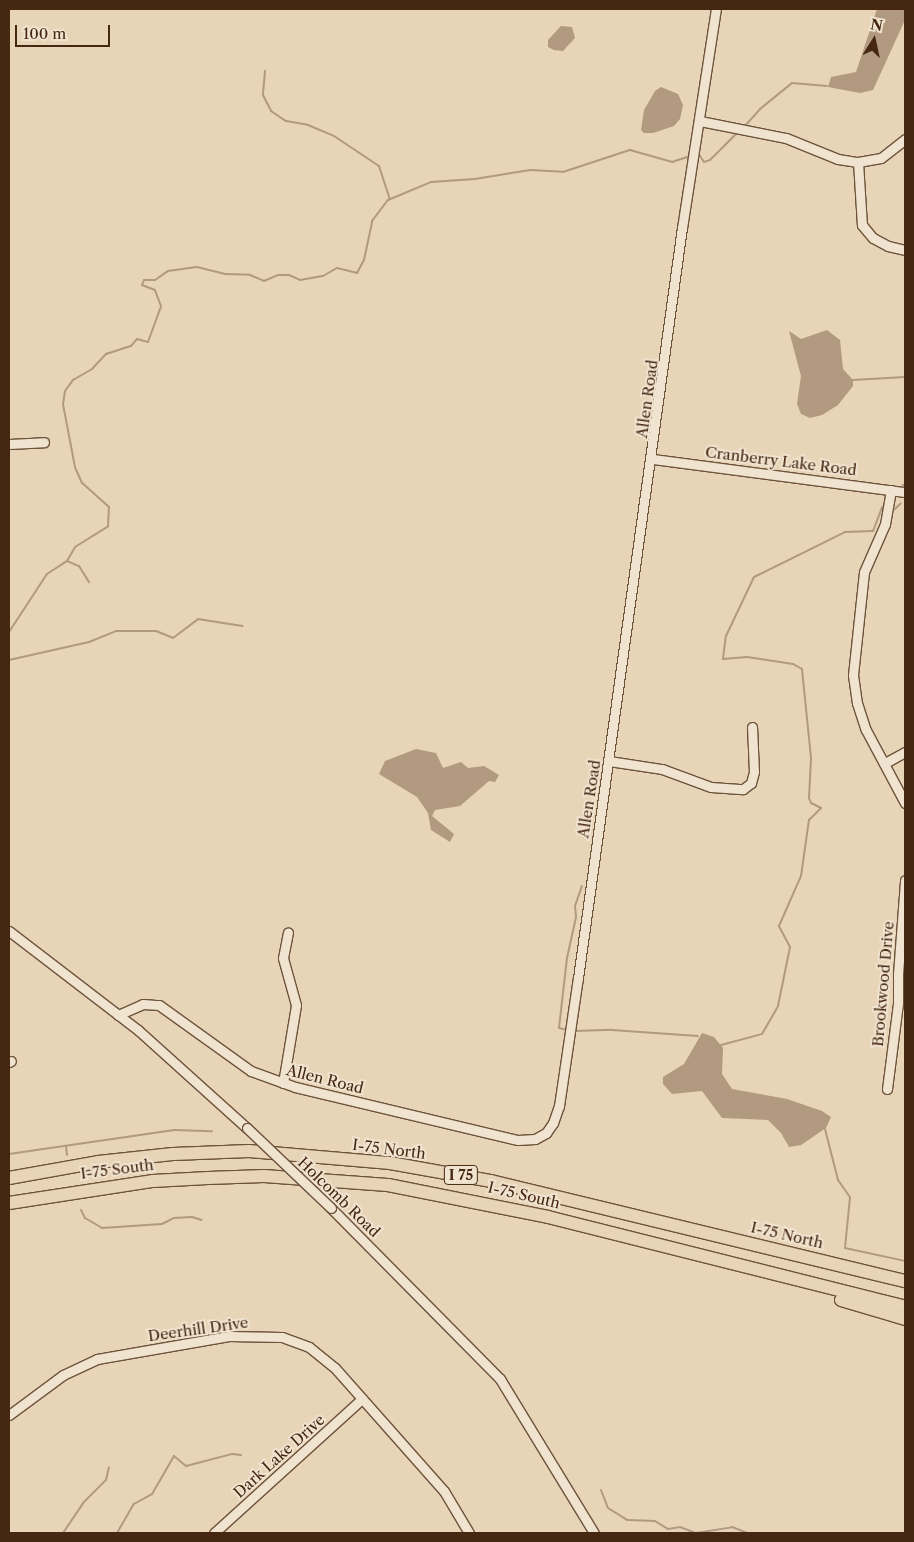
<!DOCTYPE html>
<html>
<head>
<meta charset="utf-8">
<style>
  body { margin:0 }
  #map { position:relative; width:914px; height:1542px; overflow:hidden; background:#e8d4b7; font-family:"Libre Caslon Text",serif }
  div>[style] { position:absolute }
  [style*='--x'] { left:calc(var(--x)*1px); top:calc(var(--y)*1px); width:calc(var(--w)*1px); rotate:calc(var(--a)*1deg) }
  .water>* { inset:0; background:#b19a7f }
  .stream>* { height:2px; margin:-1px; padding:0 1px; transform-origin:1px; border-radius:1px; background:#b19a7f }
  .roads { filter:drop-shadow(1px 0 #6e533b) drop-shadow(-1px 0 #6e533b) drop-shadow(0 1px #6e533b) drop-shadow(0 -1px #6e533b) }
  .minor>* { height:9px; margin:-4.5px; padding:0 4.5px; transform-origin:4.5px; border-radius:4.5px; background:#f0e3d0 }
  .highway>* { height:12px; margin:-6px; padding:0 6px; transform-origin:6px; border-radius:6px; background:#e8d4b7 }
  .bridges { filter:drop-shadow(1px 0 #6e533b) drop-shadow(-1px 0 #6e533b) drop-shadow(0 1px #6e533b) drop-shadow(0 -1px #6e533b) }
  .minor-bridge>* { height:9px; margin:-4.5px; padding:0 4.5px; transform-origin:4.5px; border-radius:4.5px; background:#f0e3d0 }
  span { translate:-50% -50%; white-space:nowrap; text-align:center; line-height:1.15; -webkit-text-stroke:4px #f0e3d0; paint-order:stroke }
  .shield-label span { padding:1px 4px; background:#f0e3d0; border:1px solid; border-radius:4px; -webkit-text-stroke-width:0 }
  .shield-label { font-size:14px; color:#462812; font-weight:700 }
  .street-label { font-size:15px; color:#462812 }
  .frame { position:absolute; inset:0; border:10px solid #462812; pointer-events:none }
  .north { position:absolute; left:849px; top:15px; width:50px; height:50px; -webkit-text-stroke:4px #f0e3d0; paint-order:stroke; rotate:10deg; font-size:14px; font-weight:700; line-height:20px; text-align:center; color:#462812 }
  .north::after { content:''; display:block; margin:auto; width:18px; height:22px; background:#462812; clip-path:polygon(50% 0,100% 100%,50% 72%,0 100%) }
  .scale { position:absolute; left:15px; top:25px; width:95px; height:22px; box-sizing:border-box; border:2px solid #462812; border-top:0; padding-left:6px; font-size:15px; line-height:18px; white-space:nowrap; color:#462812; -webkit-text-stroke:4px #f0e3d0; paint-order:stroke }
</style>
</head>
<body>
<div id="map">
  <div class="water">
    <div style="clip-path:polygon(877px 9px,905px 9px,905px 20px,873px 90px,860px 93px,828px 87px,831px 77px,856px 72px)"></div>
    <div style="clip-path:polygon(561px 26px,572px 27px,575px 38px,563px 51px,554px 50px,548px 47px,548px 40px)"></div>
    <div style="clip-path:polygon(661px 87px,678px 94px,683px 105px,680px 119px,674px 126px,653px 133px,644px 133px,641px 130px,644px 110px,655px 91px)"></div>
    <div style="clip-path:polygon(827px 330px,840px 340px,843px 369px,853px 380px,853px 386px,838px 405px,822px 415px,810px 418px,801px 414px,797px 404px,801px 376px,789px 331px,801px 339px)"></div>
    <div style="clip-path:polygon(416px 749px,436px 753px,443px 768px,461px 762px,468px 768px,484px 766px,499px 775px,495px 782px,489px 781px,460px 806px,435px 810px,432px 816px,454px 834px,450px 842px,431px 830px,428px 813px,417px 797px,379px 774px,385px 761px)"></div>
    <div style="clip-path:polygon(702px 1033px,714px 1037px,723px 1048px,722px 1074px,732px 1089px,787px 1099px,822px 1111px,831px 1117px,826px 1128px,801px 1145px,789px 1147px,781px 1133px,768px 1120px,722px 1118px,702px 1091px,672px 1094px,663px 1084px,663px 1077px,684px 1064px)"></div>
  </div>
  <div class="stream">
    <div style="--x:265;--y:71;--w:24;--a:95"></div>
    <div style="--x:263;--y:95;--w:18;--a:63"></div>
    <div style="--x:271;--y:111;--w:18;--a:34"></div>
    <div style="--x:286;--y:121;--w:22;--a:10"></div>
    <div style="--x:308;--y:125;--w:28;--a:23"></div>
    <div style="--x:334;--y:136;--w:54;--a:33.7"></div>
    <div style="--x:379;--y:166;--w:35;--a:72"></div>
    <div style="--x:744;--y:127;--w:24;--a:-48"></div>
    <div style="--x:760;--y:109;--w:41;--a:-39.1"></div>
    <div style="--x:792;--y:83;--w:35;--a:5"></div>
    <div style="--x:696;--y:156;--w:4;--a:0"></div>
    <div style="--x:700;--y:156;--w:7;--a:56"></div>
    <div style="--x:704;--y:162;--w:6;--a:-18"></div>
    <div style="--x:710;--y:160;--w:40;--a:-45"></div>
    <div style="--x:853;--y:380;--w:52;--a:-3.3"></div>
    <div style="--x:903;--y:485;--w:2;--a:0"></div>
    <div style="--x:895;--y:509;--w:8;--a:-45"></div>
    <div style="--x:67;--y:561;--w:13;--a:23"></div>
    <div style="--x:79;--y:566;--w:19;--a:58"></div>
    <div style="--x:9;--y:632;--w:69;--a:-56.8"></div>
    <div style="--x:47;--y:574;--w:24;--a:-33"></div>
    <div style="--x:67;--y:561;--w:16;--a:-60"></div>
    <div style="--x:75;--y:547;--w:39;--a:-32"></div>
    <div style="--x:108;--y:526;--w:19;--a:-87"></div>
    <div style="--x:109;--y:507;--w:36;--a:-138"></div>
    <div style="--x:82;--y:483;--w:17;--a:-114"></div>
    <div style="--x:75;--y:467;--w:64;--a:-100.8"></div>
    <div style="--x:63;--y:404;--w:13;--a:-81"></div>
    <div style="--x:65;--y:391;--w:14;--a:-54"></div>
    <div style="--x:73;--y:380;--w:22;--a:-30"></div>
    <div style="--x:92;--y:369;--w:21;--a:-47"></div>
    <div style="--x:106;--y:354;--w:26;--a:-18"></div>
    <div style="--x:131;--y:346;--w:9;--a:-49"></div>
    <div style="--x:137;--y:339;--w:11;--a:15"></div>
    <div style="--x:148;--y:342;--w:38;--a:-70"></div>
    <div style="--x:161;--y:306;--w:17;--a:-111"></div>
    <div style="--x:155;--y:290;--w:14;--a:-159"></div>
    <div style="--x:142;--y:285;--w:5;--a:-68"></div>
    <div style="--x:144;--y:280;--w:11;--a:0"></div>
    <div style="--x:155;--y:280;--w:16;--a:-35"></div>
    <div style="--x:168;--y:271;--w:29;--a:-8"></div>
    <div style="--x:197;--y:267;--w:30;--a:14"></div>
    <div style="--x:226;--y:274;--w:24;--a:2"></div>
    <div style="--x:250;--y:275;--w:15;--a:23"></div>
    <div style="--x:264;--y:281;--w:15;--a:-23"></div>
    <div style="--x:278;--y:275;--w:11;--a:0"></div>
    <div style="--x:289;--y:275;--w:12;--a:24"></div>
    <div style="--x:300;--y:280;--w:23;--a:-10"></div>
    <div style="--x:323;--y:276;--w:16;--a:-30"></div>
    <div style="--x:337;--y:268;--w:21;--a:14"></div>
    <div style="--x:357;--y:273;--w:15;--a:-62"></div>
    <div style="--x:364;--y:260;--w:40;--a:-78"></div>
    <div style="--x:372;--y:221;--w:26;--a:-53"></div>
    <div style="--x:388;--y:200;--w:47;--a:-22.7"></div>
    <div style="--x:431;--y:182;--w:44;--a:-3.9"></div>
    <div style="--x:475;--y:179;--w:56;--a:-9.3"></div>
    <div style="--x:530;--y:170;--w:33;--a:3"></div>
    <div style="--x:563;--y:172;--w:71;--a:-18.2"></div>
    <div style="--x:630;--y:150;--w:44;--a:15.9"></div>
    <div style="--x:672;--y:162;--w:20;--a:-18"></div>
    <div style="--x:9;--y:660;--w:82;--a:-12.7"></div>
    <div style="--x:89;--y:642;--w:29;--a:-22"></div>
    <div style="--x:116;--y:631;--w:40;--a:0"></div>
    <div style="--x:156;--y:631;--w:18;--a:22"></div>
    <div style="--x:173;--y:638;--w:31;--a:-37"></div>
    <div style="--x:198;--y:619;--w:45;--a:9"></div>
    <div style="--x:567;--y:1030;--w:8;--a:-166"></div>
    <div style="--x:559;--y:1028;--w:70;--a:-83.5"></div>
    <div style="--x:567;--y:958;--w:42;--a:-77.6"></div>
    <div style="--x:576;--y:917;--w:11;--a:-95"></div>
    <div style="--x:575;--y:906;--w:21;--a:-71"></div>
    <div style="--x:574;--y:1031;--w:38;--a:-2"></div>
    <div style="--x:612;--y:1030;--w:86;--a:4"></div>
    <div style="--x:721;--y:1045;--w:42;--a:-15"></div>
    <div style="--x:762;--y:1034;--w:32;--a:-60"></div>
    <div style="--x:778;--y:1006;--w:60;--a:-78.5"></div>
    <div style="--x:790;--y:947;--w:24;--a:-118"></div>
    <div style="--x:779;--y:926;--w:55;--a:-66.3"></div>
    <div style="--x:801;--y:876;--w:57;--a:-81.9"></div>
    <div style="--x:809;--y:820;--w:17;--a:-45"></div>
    <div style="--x:821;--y:808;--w:11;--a:-153"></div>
    <div style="--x:811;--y:803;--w:5;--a:-112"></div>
    <div style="--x:809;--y:798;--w:40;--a:-87.1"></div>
    <div style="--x:811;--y:758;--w:89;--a:-95.8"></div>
    <div style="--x:802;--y:669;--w:10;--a:-151"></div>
    <div style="--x:793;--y:664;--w:47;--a:-171.3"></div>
    <div style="--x:747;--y:657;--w:24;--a:175"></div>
    <div style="--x:723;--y:659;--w:23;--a:-83"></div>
    <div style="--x:726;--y:636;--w:65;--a:-64.6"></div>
    <div style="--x:754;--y:577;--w:102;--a:-26.3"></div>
    <div style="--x:845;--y:532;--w:28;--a:-2"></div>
    <div style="--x:873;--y:531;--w:26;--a:-69"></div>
    <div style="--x:825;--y:1129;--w:53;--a:75.7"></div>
    <div style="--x:838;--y:1180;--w:21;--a:55"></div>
    <div style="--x:850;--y:1197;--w:51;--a:95.6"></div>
    <div style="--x:845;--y:1248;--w:61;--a:12.2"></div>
    <div style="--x:66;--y:1146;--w:9;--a:84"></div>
    <div style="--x:9;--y:1154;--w:167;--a:-8.3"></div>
    <div style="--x:174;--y:1130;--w:38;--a:2"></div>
    <div style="--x:81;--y:1210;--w:9;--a:63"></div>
    <div style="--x:85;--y:1218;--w:20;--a:30"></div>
    <div style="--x:102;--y:1228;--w:60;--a:-3.8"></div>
    <div style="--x:162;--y:1224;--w:13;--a:-27"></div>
    <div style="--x:174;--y:1218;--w:18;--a:-3"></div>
    <div style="--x:192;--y:1217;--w:10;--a:17"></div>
    <div style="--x:601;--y:1490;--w:19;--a:69"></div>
    <div style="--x:608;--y:1508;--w:22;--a:32"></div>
    <div style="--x:627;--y:1520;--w:28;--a:2"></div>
    <div style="--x:655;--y:1521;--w:15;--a:32"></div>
    <div style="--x:668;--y:1529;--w:12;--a:-9"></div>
    <div style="--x:680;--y:1527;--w:17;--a:21"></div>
    <div style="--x:696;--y:1533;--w:36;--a:-9"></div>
    <div style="--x:732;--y:1527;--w:17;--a:21"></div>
    <div style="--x:63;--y:1533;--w:36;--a:-56"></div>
    <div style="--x:83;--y:1503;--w:33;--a:-45"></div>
    <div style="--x:106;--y:1480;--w:13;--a:-77"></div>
    <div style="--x:117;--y:1533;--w:34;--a:-60"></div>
    <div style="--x:134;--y:1504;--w:21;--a:-29"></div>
    <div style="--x:152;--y:1494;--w:44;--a:-59.9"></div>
    <div style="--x:174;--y:1456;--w:16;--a:40"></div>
    <div style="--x:186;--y:1466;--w:48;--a:-14.6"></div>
    <div style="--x:232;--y:1454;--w:9;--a:6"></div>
  </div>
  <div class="roads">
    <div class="minor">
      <div style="--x:700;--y:121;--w:88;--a:11.2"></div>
      <div style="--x:786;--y:138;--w:56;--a:22"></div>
      <div style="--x:838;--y:159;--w:20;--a:9"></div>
      <div style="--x:858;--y:162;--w:23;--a:-10"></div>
      <div style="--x:881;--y:158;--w:31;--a:-38"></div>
      <div style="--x:858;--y:162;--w:63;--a:86.4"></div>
      <div style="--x:862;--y:225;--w:17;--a:50"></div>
      <div style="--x:873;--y:238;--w:17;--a:28"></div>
      <div style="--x:888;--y:246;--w:17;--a:13"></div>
      <div style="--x:9;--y:444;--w:35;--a:-3"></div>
      <div style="--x:653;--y:459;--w:254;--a:7.5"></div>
      <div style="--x:891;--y:490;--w:35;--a:100"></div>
      <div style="--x:885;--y:524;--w:52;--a:113.6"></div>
      <div style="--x:864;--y:572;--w:104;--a:96.1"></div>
      <div style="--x:853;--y:675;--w:28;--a:82"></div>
      <div style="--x:857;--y:703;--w:28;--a:72"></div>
      <div style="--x:866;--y:730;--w:83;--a:61.9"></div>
      <div style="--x:609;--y:761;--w:54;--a:8.6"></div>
      <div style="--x:662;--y:769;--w:52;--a:20.2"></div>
      <div style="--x:711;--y:787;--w:32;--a:4"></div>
      <div style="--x:743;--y:789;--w:10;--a:-37"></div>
      <div style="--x:751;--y:783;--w:11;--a:-75"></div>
      <div style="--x:754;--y:772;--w:45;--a:-92.5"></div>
      <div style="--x:885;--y:763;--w:23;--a:-29"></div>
      <div style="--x:9;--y:931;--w:163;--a:37.5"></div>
      <div style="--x:138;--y:1030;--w:147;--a:42"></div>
      <div style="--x:118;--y:1015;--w:27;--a:-24"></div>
      <div style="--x:143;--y:1004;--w:16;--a:4"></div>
      <div style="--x:159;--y:1005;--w:113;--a:35.7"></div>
      <div style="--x:251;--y:1071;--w:47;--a:20"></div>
      <div style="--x:295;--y:1087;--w:229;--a:13.4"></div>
      <div style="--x:518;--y:1140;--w:17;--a:-3"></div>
      <div style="--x:535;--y:1139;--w:13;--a:-29"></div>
      <div style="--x:546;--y:1133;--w:12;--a:-55"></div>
      <div style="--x:553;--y:1123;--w:18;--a:-71"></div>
      <div style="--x:559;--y:1106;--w:129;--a:-81.6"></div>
      <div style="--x:578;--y:978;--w:757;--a:-82.11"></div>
      <div style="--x:682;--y:228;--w:222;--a:-81.2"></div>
      <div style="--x:9;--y:1062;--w:2;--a:-27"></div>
      <div style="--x:283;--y:1083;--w:79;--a:-80.5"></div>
      <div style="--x:296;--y:1005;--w:49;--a:-105.5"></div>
      <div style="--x:283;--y:958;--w:26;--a:-79"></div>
      <div style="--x:887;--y:1089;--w:87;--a:-82.7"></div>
      <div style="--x:898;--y:1003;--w:29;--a:-90"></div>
      <div style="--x:898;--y:974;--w:94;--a:-85.7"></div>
      <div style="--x:331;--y:1208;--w:240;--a:45.3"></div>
      <div style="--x:500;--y:1379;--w:180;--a:58.6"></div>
      <div style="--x:9;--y:1415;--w:67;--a:-36.5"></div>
      <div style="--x:63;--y:1375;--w:38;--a:-25"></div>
      <div style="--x:97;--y:1359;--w:134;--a:-9.9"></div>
      <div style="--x:229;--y:1336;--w:53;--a:1.1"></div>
      <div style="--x:282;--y:1337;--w:29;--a:20"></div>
      <div style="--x:309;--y:1347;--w:33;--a:39"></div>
      <div style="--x:335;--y:1368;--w:164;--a:48.5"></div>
      <div style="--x:444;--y:1491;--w:49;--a:59.2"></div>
      <div style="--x:214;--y:1533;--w:200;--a:-42.2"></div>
    </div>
    <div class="highway">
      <div style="--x:9;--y:1178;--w:90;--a:-10.2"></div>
      <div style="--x:98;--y:1162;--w:75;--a:-6.1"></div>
      <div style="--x:173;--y:1154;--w:76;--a:-2.3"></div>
      <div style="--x:249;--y:1151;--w:142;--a:4.9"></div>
      <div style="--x:390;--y:1163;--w:103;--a:10.1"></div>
      <div style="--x:491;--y:1181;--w:426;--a:13.6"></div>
      <div style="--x:9;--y:1203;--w:146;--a:-8.7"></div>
      <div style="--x:153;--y:1181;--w:55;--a:-3.1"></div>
      <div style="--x:208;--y:1178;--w:56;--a:-2"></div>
      <div style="--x:264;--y:1176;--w:124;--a:4.2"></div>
      <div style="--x:388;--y:1185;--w:163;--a:11.3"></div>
      <div style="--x:548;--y:1217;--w:368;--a:14.1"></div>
      <div style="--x:841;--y:1300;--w:67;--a:16.5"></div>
    </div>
  </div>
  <div class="bridges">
    <div class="minor-bridge">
      <div style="--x:247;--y:1128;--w:116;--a:43.6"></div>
    </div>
  </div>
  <div class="shield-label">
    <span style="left:461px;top:1175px">I 75</span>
  </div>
  <div class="street-label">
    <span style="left:647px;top:399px;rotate:-82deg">Allen Road</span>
    <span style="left:781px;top:461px;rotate:7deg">Cranberry Lake Road</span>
    <span style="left:589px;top:799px;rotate:-81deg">Allen Road</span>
    <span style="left:883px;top:984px;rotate:-85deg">Brookwood Drive</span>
    <span style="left:325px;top:1079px;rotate:14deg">Allen Road</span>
    <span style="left:389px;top:1149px;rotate:7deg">I-75 North</span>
    <span style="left:117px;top:1169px;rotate:-7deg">I-75 South</span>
    <span style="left:524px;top:1195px;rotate:13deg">I-75 South</span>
    <span style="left:339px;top:1197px;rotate:44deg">Holcomb Road</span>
    <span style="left:787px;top:1235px;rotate:13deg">I-75 North</span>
    <span style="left:198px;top:1329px;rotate:-8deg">Deerhill Drive</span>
    <span style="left:279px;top:1456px;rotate:-42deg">Dark Lake Drive</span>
  </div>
  <div class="frame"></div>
  <div class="north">N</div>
  <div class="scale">100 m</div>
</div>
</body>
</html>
